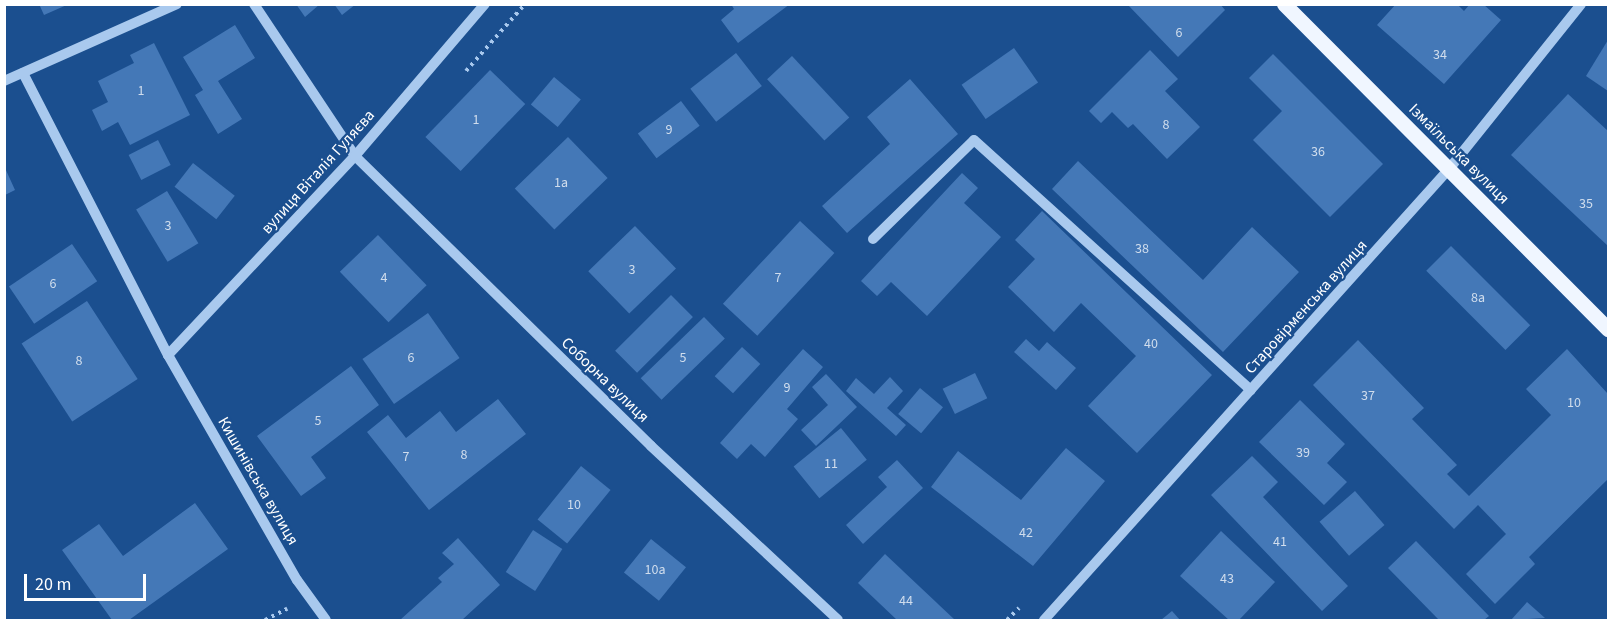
<!DOCTYPE html>
<html>
<head>
<meta charset="utf-8">
<style>
  body { margin:0 }
  #map { position:relative; width:1613px; height:625px; overflow:hidden; background:#1b4f8f; font-family:"Source Sans 3",sans-serif }
  div>[style] { position:absolute }
  [style*='--x'] { left:calc(var(--x)*1px); top:calc(var(--y)*1px); width:calc(var(--w)*1px); rotate:calc(var(--a)*1deg) }
  .building>* { inset:0; background:#4478b7; transform-origin:0 0 }
  .path>* { height:4px; margin-top:-2px; transform-origin:0; background:repeating-linear-gradient(90deg,#a9c9ee 0 3px,transparent 0 7.5px) }
  .minor>* { height:10px; margin:-5px; padding:0 5px; transform-origin:5px; border-radius:5px; background:#a9c9ee }
  .major>* { height:15px; margin:-7.5px; padding:0 7.5px; transform-origin:7.5px; border-radius:7.5px; background:#f0f6ff }
  span { translate:-50% -50%; white-space:nowrap; text-align:center; line-height:1.15; -webkit-text-stroke:4.5px #1b4f8f; paint-order:stroke }
  .number-label { font-size:14px; color:#d0dded }
  .number-label span { -webkit-text-stroke-width:0 }
  .street-label { font-size:16px; color:#fff }
  .frame { position:absolute; inset:0; border:6px solid #fff; pointer-events:none }
  .scale { position:absolute; left:24px; top:574px; width:122px; height:27px; box-sizing:border-box; border:3px solid #fff; border-top:0; padding-left:8px; font-size:18px; line-height:21px; white-space:nowrap; color:#fff; -webkit-text-stroke:4px #1b4f8f; paint-order:stroke }
</style>
</head>
<body>
<div id="map">
  <div class="building">
    <div style="clip-path:polygon(39px 4px,69px 4px,44px 15px)"></div>
    <div style="clip-path:polygon(296px 4px,320px 4px,305px 17px)"></div>
    <div style="clip-path:polygon(334px 4px,356px 4px,342px 15px)"></div>
    <div style="clip-path:polygon(731px 4px,790px 4px,738px 43px,721px 20px,734px 9px)"></div>
    <div style="clip-path:polygon(1127px 4px,1220px 4px,1225px 10px,1178px 57px)"></div>
    <div style="clip-path:polygon(1396px 4px,1457px 4px,1464px 11px,1470px 4px,1483px 4px,1501px 20px,1444px 84px,1377px 25px)"></div>
    <div style="clip-path:polygon(235px 25px,255px 58px,218px 81px,242px 119px,218px 134px,195px 95px,203px 90px,183px 57px)"></div>
    <div style="clip-path:polygon(1608px 40px,1608px 91px,1586px 76px)"></div>
    <div style="clip-path:polygon(154px 43px,190px 115px,130px 145px,118px 122px,102px 131px,92px 110px,108px 102px,98px 81px,134px 63px,130px 55px)"></div>
    <div style="left:1014px;top:48px;width:42px;height:64px;rotate:55deg"></div>
    <div style="clip-path:polygon(1150px 50px,1178px 79px,1165px 91px,1200px 127px,1167px 159px,1133px 124px,1128px 128px,1112px 112px,1101px 123px,1089px 111px)"></div>
    <div style="left:736px;top:53px;width:42px;height:58px;rotate:52deg"></div>
    <div style="clip-path:polygon(1273px 54px,1383px 164px,1330px 217px,1253px 140px,1282px 111px,1249px 78px)"></div>
    <div style="left:792px;top:56px;width:84px;height:34px;rotate:47deg"></div>
    <div style="left:490px;top:70px;width:49px;height:93px;rotate:44deg"></div>
    <div style="left:554px;top:77px;width:35px;height:36px;rotate:40deg"></div>
    <div style="clip-path:polygon(910px 79px,958px 134px,847px 233px,822px 206px,890px 144px,867px 117px)"></div>
    <div style="clip-path:polygon(1568px 94px,1608px 131px,1608px 246px,1511px 155px)"></div>
    <div style="left:681px;top:101px;width:31px;height:54px;rotate:53deg"></div>
    <div style="left:568px;top:137px;width:57px;height:74px;rotate:46deg"></div>
    <div style="left:158px;top:140px;width:28px;height:33px;rotate:63deg"></div>
    <div style="clip-path:polygon(1078px 161px,1203px 280px,1252px 227px,1299px 272px,1223px 352px,1052px 189px)"></div>
    <div style="left:193px;top:163px;width:53px;height:30px;rotate:38deg"></div>
    <div style="clip-path:polygon(5px 168px,15px 190px,5px 195px)"></div>
    <div style="clip-path:polygon(962px 173px,978px 188px,964px 203px,1001px 237px,927px 316px,891px 282px,877px 296px,861px 281px)"></div>
    <div style="left:167px;top:191px;width:61px;height:36px;rotate:59deg"></div>
    <div style="clip-path:polygon(1042px 211px,1212px 375px,1137px 453px,1088px 406px,1136px 356px,1081px 303px,1054px 332px,1008px 287px,1035px 259px,1015px 240px)"></div>
    <div style="left:800px;top:221px;width:47px;height:113px;rotate:43deg"></div>
    <div style="left:635px;top:226px;width:59px;height:65px;rotate:46deg"></div>
    <div style="left:378px;top:235px;width:70px;height:53px;rotate:46deg"></div>
    <div style="left:72px;top:244px;width:45px;height:76px;rotate:56deg"></div>
    <div style="left:1451px;top:246px;width:112px;height:35px;rotate:45deg"></div>
    <div style="left:671px;top:295px;width:31px;height:79px;rotate:45deg"></div>
    <div style="left:87px;top:301px;width:93px;height:78px;rotate:57deg"></div>
    <div style="left:428px;top:313px;width:55px;height:80px;rotate:55deg"></div>
    <div style="left:704px;top:317px;width:30px;height:88px;rotate:46deg"></div>
    <div style="clip-path:polygon(1026px 339px,1039px 351px,1047px 342px,1076px 368px,1056px 390px,1014px 352px)"></div>
    <div style="clip-path:polygon(1358px 340px,1424px 408px,1412px 419px,1457px 465px,1447px 474px,1469px 496px,1551px 415px,1526px 389px,1567px 349px,1608px 394px,1608px 479px,1529px 557px,1535px 564px,1495px 604px,1466px 574px,1506px 534px,1478px 505px,1454px 529px,1313px 385px)"></div>
    <div style="left:742px;top:347px;width:25px;height:40px;rotate:43deg"></div>
    <div style="clip-path:polygon(803px 349px,823px 367px,787px 409px,798px 419px,765px 457px,751px 444px,737px 459px,720px 443px)"></div>
    <div style="clip-path:polygon(351px 366px,379px 405px,311px 457px,326px 478px,301px 496px,257px 436px)"></div>
    <div style="left:975px;top:373px;width:28px;height:36px;rotate:64deg"></div>
    <div style="clip-path:polygon(826px 374px,857px 407px,816px 446px,801px 430px,828px 405px,812px 387px)"></div>
    <div style="clip-path:polygon(890px 377px,903px 391px,887px 408px,906px 425px,896px 436px,846px 391px,856px 378px,874px 394px)"></div>
    <div style="left:920px;top:388px;width:30px;height:34px;rotate:40deg"></div>
    <div style="clip-path:polygon(498px 399px,526px 434px,429px 510px,367px 432px,388px 415px,406px 438px,440px 411px,456px 432px)"></div>
    <div style="clip-path:polygon(1300px 400px,1345px 444px,1327px 463px,1347px 482px,1324px 505px,1259px 442px)"></div>
    <div style="left:841px;top:428px;width:41px;height:61px;rotate:51deg"></div>
    <div style="clip-path:polygon(1066px 448px,1105px 481px,1033px 566px,931px 487px,958px 451px,1021px 500px)"></div>
    <div style="clip-path:polygon(1252px 456px,1278px 482px,1263px 497px,1348px 586px,1322px 611px,1211px 495px)"></div>
    <div style="clip-path:polygon(897px 460px,923px 488px,863px 544px,846px 525px,887px 487px,878px 477px)"></div>
    <div style="left:581px;top:466px;width:38px;height:69px;rotate:39deg"></div>
    <div style="left:1355px;top:491px;width:45px;height:47px;rotate:49deg"></div>
    <div style="clip-path:polygon(195px 503px,228px 549px,129px 620px,112px 620px,62px 550px,99px 524px,123px 556px)"></div>
    <div style="left:533px;top:530px;width:35px;height:50px;rotate:33deg"></div>
    <div style="clip-path:polygon(1221px 531px,1275px 582px,1239px 620px,1229px 620px,1180px 576px)"></div>
    <div style="clip-path:polygon(458px 538px,500px 585px,462px 620px,400px 620px,442px 582px,438px 578px,454px 564px,442px 553px)"></div>
    <div style="left:651px;top:539px;width:45px;height:43px;rotate:39deg"></div>
    <div style="clip-path:polygon(1416px 541px,1489px 616px,1484px 620px,1439px 620px,1388px 568px)"></div>
    <div style="clip-path:polygon(885px 554px,955px 620px,897px 620px,858px 583px)"></div>
    <div style="clip-path:polygon(1527px 602px,1545px 618px,1511px 620px)"></div>
    <div style="clip-path:polygon(1172px 611px,1180px 620px,1161px 620px)"></div>
  </div>
  <div class="path">
    <div style="--x:466;--y:71;--w:89;--a:-48.6"></div>
    <div style="--x:265;--y:620;--w:25;--a:-27"></div>
    <div style="--x:1007;--y:620;--w:17;--a:-45"></div>
  </div>
  <div class="minor">
    <div style="--x:254;--y:4;--w:182;--a:56.4"></div>
    <div style="--x:355;--y:156;--w:414;--a:44.4"></div>
    <div style="--x:651;--y:446;--w:255;--a:42.9"></div>
    <div style="--x:23;--y:73;--w:317;--a:62.8"></div>
    <div style="--x:168;--y:355;--w:259;--a:60.2"></div>
    <div style="--x:297;--y:580;--w:49;--a:54.1"></div>
    <div style="--x:4;--y:81;--w:189;--a:-24"></div>
    <div style="--x:873;--y:239;--w:141;--a:-44.4"></div>
    <div style="--x:974;--y:140;--w:373;--a:42.1"></div>
    <div style="--x:168;--y:355;--w:273;--a:-46.8"></div>
    <div style="--x:355;--y:156;--w:200;--a:-49.5"></div>
    <div style="--x:1044;--y:620;--w:606;--a:-48.08"></div>
    <div style="--x:1449;--y:169;--w:211;--a:-51.3"></div>
  </div>
  <div class="major">
    <div style="--x:1284;--y:4;--w:459;--a:45.1"></div>
  </div>
  <div class="number-label">
    <span style="left:1179px;top:33px">6</span>
    <span style="left:1440px;top:55px">34</span>
    <span style="left:141px;top:91px">1</span>
    <span style="left:476px;top:120px">1</span>
    <span style="left:1166px;top:125px">8</span>
    <span style="left:669px;top:130px">9</span>
    <span style="left:1318px;top:152px">36</span>
    <span style="left:561px;top:183px">1а</span>
    <span style="left:1586px;top:204px">35</span>
    <span style="left:168px;top:226px">3</span>
    <span style="left:1142px;top:249px">38</span>
    <span style="left:632px;top:270px">3</span>
    <span style="left:384px;top:278px">4</span>
    <span style="left:778px;top:278px">7</span>
    <span style="left:53px;top:284px">6</span>
    <span style="left:1478px;top:298px">8а</span>
    <span style="left:1151px;top:344px">40</span>
    <span style="left:411px;top:358px">6</span>
    <span style="left:683px;top:358px">5</span>
    <span style="left:79px;top:361px">8</span>
    <span style="left:787px;top:388px">9</span>
    <span style="left:1368px;top:396px">37</span>
    <span style="left:1574px;top:403px">10</span>
    <span style="left:318px;top:421px">5</span>
    <span style="left:1303px;top:453px">39</span>
    <span style="left:464px;top:455px">8</span>
    <span style="left:406px;top:457px">7</span>
    <span style="left:831px;top:464px">11</span>
    <span style="left:574px;top:505px">10</span>
    <span style="left:1026px;top:533px">42</span>
    <span style="left:1280px;top:542px">41</span>
    <span style="left:655px;top:570px">10а</span>
    <span style="left:1227px;top:579px">43</span>
    <span style="left:906px;top:601px">44</span>
  </div>
  <div class="street-label">
    <span style="left:1459px;top:154px;rotate:45deg">Ізмаїльська вулиця</span>
    <span style="left:318px;top:172px;rotate:-48deg">вулиця Віталія Гуляєва</span>
    <span style="left:1306px;top:307px;rotate:-48deg">Старовірменська вулиця</span>
    <span style="left:605px;top:380px;rotate:44deg">Соборна вулиця</span>
    <span style="left:258px;top:481px;rotate:60deg">Кишинівська вулиця</span>
  </div>
  <div class="frame"></div>
  <div class="scale">20 m</div>
</div>
</body>
</html>
